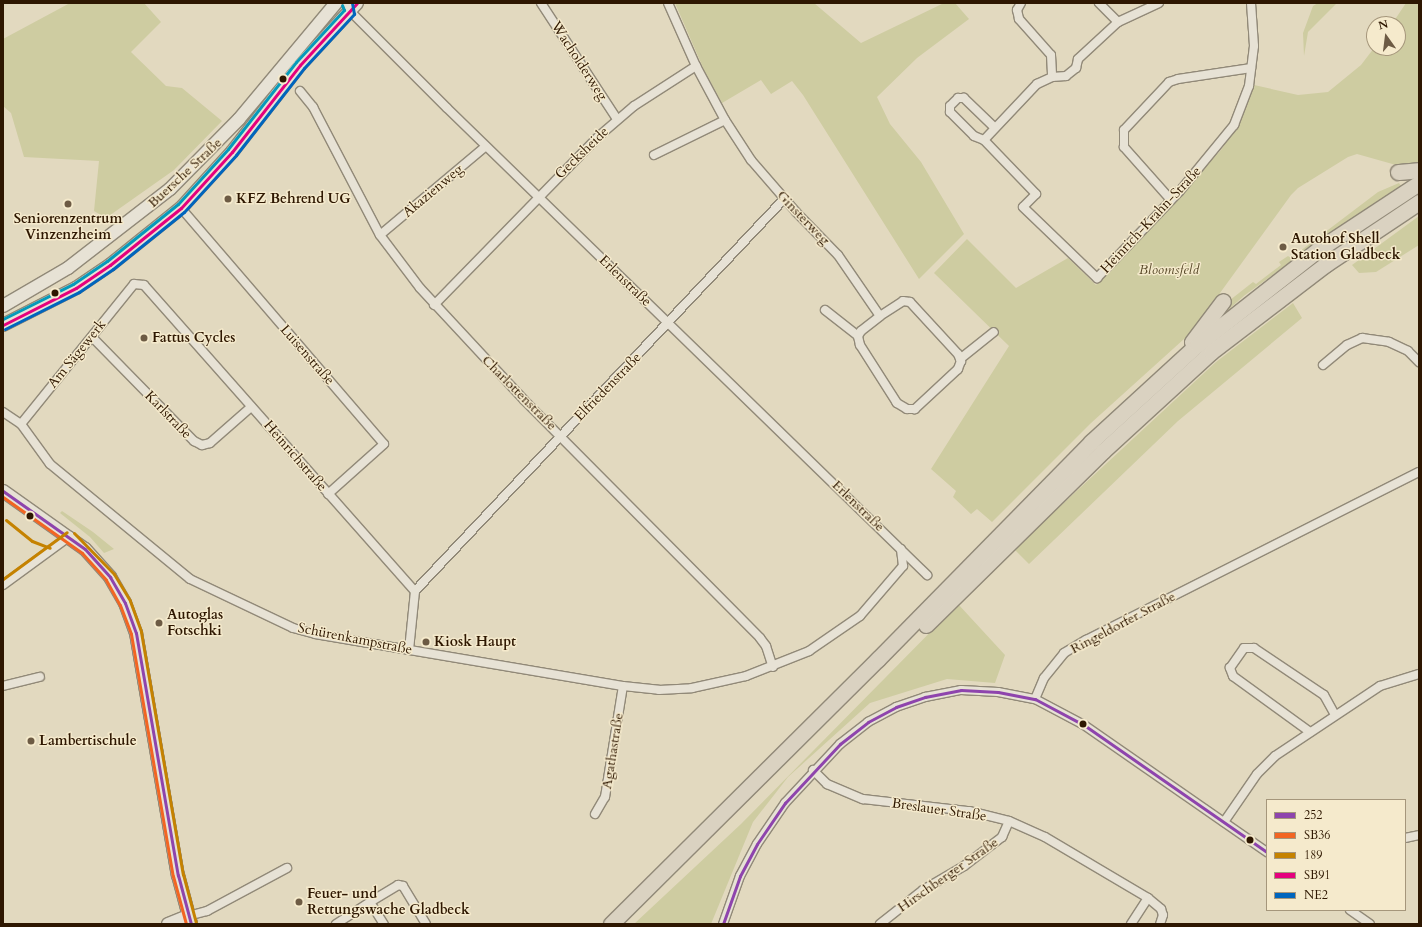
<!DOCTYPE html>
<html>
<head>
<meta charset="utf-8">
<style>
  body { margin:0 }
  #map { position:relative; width:1422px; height:927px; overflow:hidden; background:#e2d9bf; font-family:Cardo,serif }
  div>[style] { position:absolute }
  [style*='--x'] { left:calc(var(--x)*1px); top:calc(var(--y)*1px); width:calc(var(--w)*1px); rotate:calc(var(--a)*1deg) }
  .green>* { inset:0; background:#cecca1 }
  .roads { filter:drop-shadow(1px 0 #918978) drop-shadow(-1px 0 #918978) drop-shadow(0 1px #918978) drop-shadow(0 -1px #918978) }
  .street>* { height:8px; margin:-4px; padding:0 4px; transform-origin:4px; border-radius:4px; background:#e7e2d5 }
  .secondary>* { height:12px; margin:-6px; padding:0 6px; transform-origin:6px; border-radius:6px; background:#e7e2d5 }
  .highway>* { height:15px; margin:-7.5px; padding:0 7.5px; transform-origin:7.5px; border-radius:7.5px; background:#dad2c1 }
  .bus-1>* { height:3px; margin:-1.5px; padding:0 1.5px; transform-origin:1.5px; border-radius:1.5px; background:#8e44ad }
  .bus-2>* { height:3px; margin:-1.5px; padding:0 1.5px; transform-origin:1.5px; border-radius:1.5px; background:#f26522 }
  .bus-3>* { height:3px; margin:-1.5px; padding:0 1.5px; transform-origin:1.5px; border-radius:1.5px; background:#c58200 }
  .bus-4>* { height:3px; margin:-1.5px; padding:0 1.5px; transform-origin:1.5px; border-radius:1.5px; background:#e5007d }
  .bus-5>* { height:3px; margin:-1.5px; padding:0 1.5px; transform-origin:1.5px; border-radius:1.5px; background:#0065bd }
  .bus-6>* { height:3px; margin:-1.5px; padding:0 1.5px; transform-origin:1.5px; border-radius:1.5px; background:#059aba }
  .dots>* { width:11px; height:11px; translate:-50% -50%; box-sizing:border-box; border:2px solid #f5eacc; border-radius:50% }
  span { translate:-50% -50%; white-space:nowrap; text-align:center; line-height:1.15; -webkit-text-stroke:3px #f5eacc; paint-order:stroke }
  .street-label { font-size:14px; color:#2e1701 }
  .poi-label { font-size:14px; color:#2e1701; font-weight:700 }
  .left { translate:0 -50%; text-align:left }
  .park-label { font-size:14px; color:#594a2a; font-style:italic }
  .frame { position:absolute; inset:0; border:4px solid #2e1701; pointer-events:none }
  .legend { position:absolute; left:1266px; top:799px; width:140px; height:112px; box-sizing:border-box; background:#f5eacc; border:1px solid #a5967b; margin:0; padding:5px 7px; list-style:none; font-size:12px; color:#2e1701 }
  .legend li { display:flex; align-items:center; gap:8px; height:20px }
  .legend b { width:20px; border:1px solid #a5967b }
  .north { position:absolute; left:1366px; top:16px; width:40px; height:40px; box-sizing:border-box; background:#f5eacc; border:1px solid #a5967b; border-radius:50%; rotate:346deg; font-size:11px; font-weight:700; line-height:16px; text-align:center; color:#2e1701 }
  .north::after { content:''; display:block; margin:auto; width:14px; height:18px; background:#6d5b44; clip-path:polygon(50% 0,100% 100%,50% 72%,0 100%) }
</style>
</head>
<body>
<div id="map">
  <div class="green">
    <div style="clip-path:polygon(70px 3px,144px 3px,161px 22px,131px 52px,166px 86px,182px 88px,222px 121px,174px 170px,106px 218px,94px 211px,99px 161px,24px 157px,11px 113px,3px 106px,3px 39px)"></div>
    <div style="clip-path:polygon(675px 3px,814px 3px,861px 43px,944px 3px,955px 3px,969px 19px,917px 58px,877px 97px,890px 124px,921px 162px,964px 234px,919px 279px,803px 95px,792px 81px,771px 94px,761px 80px,722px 103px,704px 70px)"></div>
    <div style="clip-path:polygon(1318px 3px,1337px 3px,1308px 32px,1304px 56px,1303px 33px,1313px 6px)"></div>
    <div style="clip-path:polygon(1406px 3px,1419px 3px,1419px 163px,1410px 166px,1396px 165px,1357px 154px,1348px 157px,1298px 188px,1291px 195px,1220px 293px,1223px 295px,1188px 342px,1184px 339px,1091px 423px,992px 522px,977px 509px,971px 514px,953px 497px,956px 491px,931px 469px,1009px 346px,934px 273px,967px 239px,1016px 288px,1068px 258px,1096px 285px,1221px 150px,1238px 125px,1254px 85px,1298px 95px,1328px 92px,1361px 65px,1374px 48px,1398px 48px,1398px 24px,1392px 24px)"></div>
    <div style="clip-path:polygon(1399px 183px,1401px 186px,1342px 225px,1245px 295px,1221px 316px,1225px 304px,1253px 282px,1256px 284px,1281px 265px,1279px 262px,1288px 256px,1291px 258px,1378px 192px)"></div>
    <div style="clip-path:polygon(1419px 216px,1419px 245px,1376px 272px,1359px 273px,1352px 265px)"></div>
    <div style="clip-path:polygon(1293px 303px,1302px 318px,1178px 421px,1029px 564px,1014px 549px,1216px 362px)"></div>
    <div style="clip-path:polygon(62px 511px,93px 532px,114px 549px,104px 553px,90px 537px,60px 513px)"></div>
    <div style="clip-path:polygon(958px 604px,1005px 655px,995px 683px,947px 679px,870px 703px,788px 777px,753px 822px,711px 924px,634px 924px,741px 824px)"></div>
  </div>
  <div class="roads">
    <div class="street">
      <div style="--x:347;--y:3;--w:9;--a:69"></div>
      <div style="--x:350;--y:11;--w:137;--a:45"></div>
      <div style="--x:447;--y:108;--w:670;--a:44.21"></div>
      <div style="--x:541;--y:3;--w:139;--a:56.8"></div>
      <div style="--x:668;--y:3;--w:69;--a:66"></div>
      <div style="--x:696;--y:66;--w:61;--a:61.8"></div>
      <div style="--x:725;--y:120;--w:48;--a:57"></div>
      <div style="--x:751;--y:160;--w:69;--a:49.1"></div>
      <div style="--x:796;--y:212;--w:60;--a:45.7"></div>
      <div style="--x:838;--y:255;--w:74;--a:55.5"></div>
      <div style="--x:880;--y:316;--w:27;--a:-33"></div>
      <div style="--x:903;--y:301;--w:7;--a:8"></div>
      <div style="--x:910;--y:302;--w:71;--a:47.3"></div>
      <div style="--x:958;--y:354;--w:8;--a:67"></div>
      <div style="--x:961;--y:361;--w:9;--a:111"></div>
      <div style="--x:958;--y:369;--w:59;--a:137.1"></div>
      <div style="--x:915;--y:409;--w:8;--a:180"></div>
      <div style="--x:907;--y:409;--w:12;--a:-149"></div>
      <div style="--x:897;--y:403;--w:69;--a:-122.5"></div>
      <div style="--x:860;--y:345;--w:9;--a:-103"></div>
      <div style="--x:858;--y:336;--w:6;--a:-59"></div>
      <div style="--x:861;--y:331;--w:24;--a:-38"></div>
      <div style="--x:1021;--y:3;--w:8;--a:120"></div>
      <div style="--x:1017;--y:10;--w:9;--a:77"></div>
      <div style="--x:1019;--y:19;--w:48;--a:48.4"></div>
      <div style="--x:1051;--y:55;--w:22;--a:87"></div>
      <div style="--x:1099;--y:3;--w:27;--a:45"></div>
      <div style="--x:1118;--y:22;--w:45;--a:-24.9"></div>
      <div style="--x:300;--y:91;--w:21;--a:51"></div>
      <div style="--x:313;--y:107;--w:144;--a:62.4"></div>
      <div style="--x:380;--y:235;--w:66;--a:53"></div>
      <div style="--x:420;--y:288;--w:153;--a:47.1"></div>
      <div style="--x:524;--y:400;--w:335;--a:45.2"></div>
      <div style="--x:760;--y:638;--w:10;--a:53"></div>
      <div style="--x:766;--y:646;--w:22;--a:72"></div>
      <div style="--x:994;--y:127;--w:42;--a:-136"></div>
      <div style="--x:964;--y:98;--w:6;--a:180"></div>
      <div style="--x:958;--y:98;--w:11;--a:135"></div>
      <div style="--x:950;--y:106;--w:6;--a:90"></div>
      <div style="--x:950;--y:112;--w:34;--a:45"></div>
      <div style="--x:974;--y:136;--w:11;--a:22"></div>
      <div style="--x:984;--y:140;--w:75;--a:46.1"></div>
      <div style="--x:1036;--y:194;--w:18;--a:135"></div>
      <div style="--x:1023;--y:207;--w:103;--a:43.8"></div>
      <div style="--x:1097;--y:278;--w:119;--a:-46.4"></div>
      <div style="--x:1179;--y:192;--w:87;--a:-50.6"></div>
      <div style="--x:1234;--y:125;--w:42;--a:-69"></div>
      <div style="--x:1249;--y:86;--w:40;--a:-82.9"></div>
      <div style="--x:1254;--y:46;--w:43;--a:-94"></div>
      <div style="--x:984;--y:140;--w:77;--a:-46.6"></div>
      <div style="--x:1037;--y:84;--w:17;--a:-25"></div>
      <div style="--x:1052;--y:77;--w:14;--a:-4"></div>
      <div style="--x:1066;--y:76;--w:13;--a:-39"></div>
      <div style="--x:1076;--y:68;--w:9;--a:-77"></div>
      <div style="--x:1078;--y:59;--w:54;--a:-42.8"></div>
      <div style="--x:654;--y:155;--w:79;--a:-26.2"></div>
      <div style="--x:1171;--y:200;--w:71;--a:-131.6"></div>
      <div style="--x:1124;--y:147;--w:17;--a:-90"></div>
      <div style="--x:1124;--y:130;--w:66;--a:-46.8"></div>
      <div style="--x:1169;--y:82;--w:9;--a:-18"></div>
      <div style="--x:1178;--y:79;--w:74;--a:-8.6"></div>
      <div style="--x:181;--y:208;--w:311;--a:49.3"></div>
      <div style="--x:384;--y:444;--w:75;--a:138.2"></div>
      <div style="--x:380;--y:235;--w:138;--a:-40"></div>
      <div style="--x:434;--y:305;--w:236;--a:-45.7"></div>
      <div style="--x:599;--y:136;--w:46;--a:-40.6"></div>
      <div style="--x:634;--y:106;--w:74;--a:-32.8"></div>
      <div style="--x:825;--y:310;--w:42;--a:38.2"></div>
      <div style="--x:92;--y:337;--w:146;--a:45.6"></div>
      <div style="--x:194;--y:441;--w:9;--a:27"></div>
      <div style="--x:202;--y:445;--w:8;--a:-14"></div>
      <div style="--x:210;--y:443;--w:55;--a:-41.3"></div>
      <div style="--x:960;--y:359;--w:43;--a:-38.5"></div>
      <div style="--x:1323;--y:365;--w:31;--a:-40"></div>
      <div style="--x:1347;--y:345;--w:17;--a:-25"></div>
      <div style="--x:1362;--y:338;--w:27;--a:8"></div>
      <div style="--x:1389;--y:342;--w:21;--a:25"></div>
      <div style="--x:1408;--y:351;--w:16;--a:45"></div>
      <div style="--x:3;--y:412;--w:22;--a:34"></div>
      <div style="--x:21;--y:424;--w:49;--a:54.1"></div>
      <div style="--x:50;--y:464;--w:181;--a:39.4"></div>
      <div style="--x:190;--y:579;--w:114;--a:25.4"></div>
      <div style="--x:293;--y:628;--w:23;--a:15"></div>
      <div style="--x:315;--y:634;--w:312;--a:9.6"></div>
      <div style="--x:623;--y:686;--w:36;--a:6"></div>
      <div style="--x:659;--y:690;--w:33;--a:-3"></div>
      <div style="--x:692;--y:688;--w:55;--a:-12.5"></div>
      <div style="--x:746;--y:676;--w:68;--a:-21.6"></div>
      <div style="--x:809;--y:651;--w:62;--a:-34.5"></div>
      <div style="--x:860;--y:616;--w:66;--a:-49.3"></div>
      <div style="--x:903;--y:566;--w:17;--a:-97"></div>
      <div style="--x:21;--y:424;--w:180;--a:-51.1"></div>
      <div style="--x:134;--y:284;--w:10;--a:6"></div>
      <div style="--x:144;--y:285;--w:409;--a:48.5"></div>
      <div style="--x:415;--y:591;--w:59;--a:95.8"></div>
      <div style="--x:3;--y:585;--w:83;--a:-36.2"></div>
      <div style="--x:415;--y:591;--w:538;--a:-46.73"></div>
      <div style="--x:3;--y:686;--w:38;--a:-14"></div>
      <div style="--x:1035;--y:699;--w:23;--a:-67"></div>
      <div style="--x:1044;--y:678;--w:32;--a:-51"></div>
      <div style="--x:1064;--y:653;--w:26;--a:-31"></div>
      <div style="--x:1086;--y:640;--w:373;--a:-26.8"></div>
      <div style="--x:1310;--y:732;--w:95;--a:-144"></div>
      <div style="--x:1233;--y:676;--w:9;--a:-111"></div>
      <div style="--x:1230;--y:668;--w:24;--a:-55"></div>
      <div style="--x:1244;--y:648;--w:10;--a:0"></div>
      <div style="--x:1254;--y:648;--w:84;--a:33.9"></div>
      <div style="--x:1324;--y:695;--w:23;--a:61"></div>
      <div style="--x:813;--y:770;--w:20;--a:45"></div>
      <div style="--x:827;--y:784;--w:39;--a:23"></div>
      <div style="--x:863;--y:799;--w:107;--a:6.5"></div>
      <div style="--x:969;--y:811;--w:41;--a:14"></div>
      <div style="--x:1009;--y:821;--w:39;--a:24"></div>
      <div style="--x:1045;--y:837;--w:120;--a:30.6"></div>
      <div style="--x:1148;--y:898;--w:17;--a:40"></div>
      <div style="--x:1161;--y:909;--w:6;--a:72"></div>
      <div style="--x:1163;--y:915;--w:9;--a:108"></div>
      <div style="--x:595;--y:814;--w:20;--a:-60"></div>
      <div style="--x:605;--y:797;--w:112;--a:-80.8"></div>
      <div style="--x:1224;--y:822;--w:58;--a:-55.5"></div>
      <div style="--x:1257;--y:774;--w:25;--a:-45"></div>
      <div style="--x:1275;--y:756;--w:126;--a:-33.7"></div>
      <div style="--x:1380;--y:686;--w:41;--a:-17.1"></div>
      <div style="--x:1405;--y:838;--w:14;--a:-12"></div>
      <div style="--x:370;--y:902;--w:33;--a:-31"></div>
      <div style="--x:398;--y:885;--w:5;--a:11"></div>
      <div style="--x:403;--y:886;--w:44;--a:58.8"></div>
      <div style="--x:1350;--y:910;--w:24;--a:35"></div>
      <div style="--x:188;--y:916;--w:20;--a:-15"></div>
      <div style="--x:207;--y:911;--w:91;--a:-28.3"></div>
      <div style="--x:336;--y:924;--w:40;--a:-32.9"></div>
      <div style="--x:370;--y:902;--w:26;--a:58"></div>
      <div style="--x:723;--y:924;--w:51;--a:-70.5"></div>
      <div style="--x:740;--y:876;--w:36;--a:-62"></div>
      <div style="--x:757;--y:844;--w:50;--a:-55.7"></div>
      <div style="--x:785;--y:803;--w:81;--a:-47"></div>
      <div style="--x:840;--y:744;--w:36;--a:-38"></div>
      <div style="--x:868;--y:722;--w:32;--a:-28"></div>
      <div style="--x:896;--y:707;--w:31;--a:-19"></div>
      <div style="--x:925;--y:697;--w:37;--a:-11"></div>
      <div style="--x:961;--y:690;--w:37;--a:3"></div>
      <div style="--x:998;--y:692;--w:38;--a:11"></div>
      <div style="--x:1035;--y:699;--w:55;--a:28"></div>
      <div style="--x:1084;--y:725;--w:223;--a:34.8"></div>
      <div style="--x:880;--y:924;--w:55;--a:-38.3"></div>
      <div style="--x:923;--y:890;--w:48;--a:-30.3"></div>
      <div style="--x:964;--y:866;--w:48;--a:-37.3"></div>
      <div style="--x:1002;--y:837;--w:17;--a:-66"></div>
      <div style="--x:1131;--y:924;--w:31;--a:-57"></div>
    </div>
    <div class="secondary">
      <div style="--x:3;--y:306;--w:75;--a:-30.3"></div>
      <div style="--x:68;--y:268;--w:129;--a:-37.8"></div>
      <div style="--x:170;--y:189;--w:98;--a:-45.4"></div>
      <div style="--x:239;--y:119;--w:151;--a:-50.1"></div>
      <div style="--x:3;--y:325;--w:82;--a:-26.9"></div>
      <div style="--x:76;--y:288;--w:41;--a:-34.1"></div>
      <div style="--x:110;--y:265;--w:91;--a:-38.8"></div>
      <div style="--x:181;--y:208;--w:76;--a:-47.7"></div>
      <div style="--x:232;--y:152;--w:110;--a:-52"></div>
      <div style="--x:300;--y:65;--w:84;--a:-47.4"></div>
      <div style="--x:3;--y:491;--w:100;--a:35.3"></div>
      <div style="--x:85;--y:549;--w:38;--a:48"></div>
      <div style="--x:110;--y:577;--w:30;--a:60"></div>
      <div style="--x:125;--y:603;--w:32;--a:70"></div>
      <div style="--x:136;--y:633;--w:246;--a:80.2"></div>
      <div style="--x:178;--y:875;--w:51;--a:75.1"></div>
      <div style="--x:168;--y:924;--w:22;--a:-22"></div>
    </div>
    <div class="highway">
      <div style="--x:1398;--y:172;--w:21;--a:-5"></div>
      <div style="--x:1192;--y:342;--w:51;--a:-52.9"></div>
      <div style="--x:926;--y:625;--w:248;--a:-44.5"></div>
      <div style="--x:1103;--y:451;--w:147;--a:-42.5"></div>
      <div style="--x:1211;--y:352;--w:145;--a:-37.4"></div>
      <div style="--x:1326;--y:264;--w:112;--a:-33.7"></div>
      <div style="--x:611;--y:924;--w:376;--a:-44.8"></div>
      <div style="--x:878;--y:659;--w:304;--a:-45.5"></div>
      <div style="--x:1091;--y:442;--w:144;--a:-42.5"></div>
      <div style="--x:1197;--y:345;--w:155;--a:-38.2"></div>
      <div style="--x:1319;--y:249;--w:120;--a:-33.4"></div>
    </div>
  </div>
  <div class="bus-1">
    <div style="--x:3;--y:491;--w:100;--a:35.3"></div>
    <div style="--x:85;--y:549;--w:38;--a:48"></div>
    <div style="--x:110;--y:577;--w:30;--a:60"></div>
    <div style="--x:125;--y:603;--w:32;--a:70"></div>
    <div style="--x:136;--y:633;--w:246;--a:80.2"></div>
    <div style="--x:178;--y:875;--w:51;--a:75.1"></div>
    <div style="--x:723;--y:924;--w:51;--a:-70.5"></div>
    <div style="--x:740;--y:876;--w:36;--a:-62"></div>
    <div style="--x:757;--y:844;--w:50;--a:-55.7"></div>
    <div style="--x:785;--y:803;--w:81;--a:-47"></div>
    <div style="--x:840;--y:744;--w:36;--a:-38"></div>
    <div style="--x:868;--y:722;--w:32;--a:-28"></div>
    <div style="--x:896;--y:707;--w:31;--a:-19"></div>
    <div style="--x:925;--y:697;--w:37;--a:-11"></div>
    <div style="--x:961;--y:690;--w:37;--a:3"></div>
    <div style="--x:998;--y:692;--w:38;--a:11"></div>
    <div style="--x:1035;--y:699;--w:55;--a:28"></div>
    <div style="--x:1084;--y:725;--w:223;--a:34.8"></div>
  </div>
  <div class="bus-2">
    <div style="--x:3;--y:497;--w:97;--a:35.3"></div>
    <div style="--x:82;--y:553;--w:36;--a:48"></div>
    <div style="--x:106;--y:580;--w:29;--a:61"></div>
    <div style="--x:120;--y:605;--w:31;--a:69"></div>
    <div style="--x:131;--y:634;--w:246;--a:80.2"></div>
    <div style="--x:173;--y:876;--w:50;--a:74.8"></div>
  </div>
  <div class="bus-3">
    <div style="--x:6;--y:520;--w:33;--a:39"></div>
    <div style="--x:32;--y:541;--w:19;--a:21"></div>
    <div style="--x:74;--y:533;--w:57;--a:45.7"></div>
    <div style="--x:114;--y:574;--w:31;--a:59"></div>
    <div style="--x:130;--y:601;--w:33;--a:70"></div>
    <div style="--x:141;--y:632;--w:246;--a:80.2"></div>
    <div style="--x:183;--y:874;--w:51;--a:75.1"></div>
    <div style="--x:3;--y:579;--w:79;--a:-36.3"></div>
  </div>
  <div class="bus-4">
    <div style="--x:3;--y:325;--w:82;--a:-26.9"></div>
    <div style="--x:76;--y:288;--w:41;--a:-34.1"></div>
    <div style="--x:110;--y:265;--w:91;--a:-38.8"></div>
    <div style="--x:181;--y:208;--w:76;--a:-47.7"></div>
    <div style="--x:232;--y:152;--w:110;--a:-52"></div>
    <div style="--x:300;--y:65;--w:84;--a:-47.4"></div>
  </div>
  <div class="bus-5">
    <div style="--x:5;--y:329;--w:83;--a:-26.6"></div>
    <div style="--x:79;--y:292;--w:41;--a:-34.1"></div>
    <div style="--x:113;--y:269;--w:91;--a:-38.8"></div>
    <div style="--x:184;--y:212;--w:77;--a:-47.6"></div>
    <div style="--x:236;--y:155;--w:110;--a:-52"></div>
    <div style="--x:304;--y:68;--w:74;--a:-47.2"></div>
    <div style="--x:354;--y:14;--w:11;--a:-100"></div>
  </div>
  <div class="bus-6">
    <div style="--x:3;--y:319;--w:78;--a:-26.6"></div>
    <div style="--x:73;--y:284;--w:41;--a:-34.1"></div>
    <div style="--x:107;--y:261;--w:91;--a:-38.8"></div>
    <div style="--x:178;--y:204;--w:74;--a:-47.7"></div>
    <div style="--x:228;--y:149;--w:110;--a:-52"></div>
    <div style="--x:296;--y:62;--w:71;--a:-47.3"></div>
    <div style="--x:344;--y:10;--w:5;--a:-112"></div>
  </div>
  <div class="dots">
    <div style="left:283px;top:79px;background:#2e1701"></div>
    <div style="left:228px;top:199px;background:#6d5b44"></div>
    <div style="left:68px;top:204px;background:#6d5b44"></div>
    <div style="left:1283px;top:247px;background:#6d5b44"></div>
    <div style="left:55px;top:293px;background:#2e1701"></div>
    <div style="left:144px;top:338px;background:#6d5b44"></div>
    <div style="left:30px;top:516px;background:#2e1701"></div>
    <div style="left:159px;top:623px;background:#6d5b44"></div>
    <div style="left:426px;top:642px;background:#6d5b44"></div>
    <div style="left:1083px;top:724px;background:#2e1701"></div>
    <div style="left:31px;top:741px;background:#6d5b44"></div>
    <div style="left:1250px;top:840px;background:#2e1701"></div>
    <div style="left:299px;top:902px;background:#6d5b44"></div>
  </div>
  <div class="street-label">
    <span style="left:579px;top:61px;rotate:57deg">Wacholderweg</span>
    <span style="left:582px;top:153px;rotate:-44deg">Gecksheide</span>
    <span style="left:185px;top:173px;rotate:-43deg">Buersche Straße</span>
    <span style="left:433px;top:191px;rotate:-40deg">Akazienweg</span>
    <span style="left:803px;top:218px;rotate:46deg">Ginsterweg</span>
    <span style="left:1151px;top:220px;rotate:-47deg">Heinrich-Krahn-Straße</span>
    <span style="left:625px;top:281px;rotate:44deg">Erlenstraße</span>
    <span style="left:77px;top:354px;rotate:-51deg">Am Sägewerk</span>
    <span style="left:307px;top:355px;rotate:49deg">Luisenstraße</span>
    <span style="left:608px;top:387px;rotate:-46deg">Elfriedenstraße</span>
    <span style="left:519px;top:393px;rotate:45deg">Charlottenstraße</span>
    <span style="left:168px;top:415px;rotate:46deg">Karlstraße</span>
    <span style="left:295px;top:456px;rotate:49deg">Heinrichstraße</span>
    <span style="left:858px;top:506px;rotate:44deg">Erlenstraße</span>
    <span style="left:1123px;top:623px;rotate:-28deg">Ringeldorfer Straße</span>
    <span style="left:355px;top:639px;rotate:11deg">Schürenkampstraße</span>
    <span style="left:613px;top:751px;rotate:-81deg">Agathastraße</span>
    <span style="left:939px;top:810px;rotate:8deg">Breslauer Straße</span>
    <span style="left:948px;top:875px;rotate:-35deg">Hirschberger Straße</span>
  </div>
  <div class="poi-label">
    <span class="left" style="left:236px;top:199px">KFZ Behrend UG</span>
    <span style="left:68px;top:227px">Seniorenzentrum<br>Vinzenzheim</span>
    <span class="left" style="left:1291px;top:247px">Autohof Shell<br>Station Gladbeck</span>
    <span class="left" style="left:152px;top:338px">Fattus Cycles</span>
    <span class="left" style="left:167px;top:623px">Autoglas<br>Fotschki</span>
    <span class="left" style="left:434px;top:642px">Kiosk Haupt</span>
    <span class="left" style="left:39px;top:741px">Lambertischule</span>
    <span class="left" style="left:307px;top:902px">Feuer- und<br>Rettungswache Gladbeck</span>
  </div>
  <div class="park-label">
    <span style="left:1169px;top:270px">Bloomsfeld</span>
  </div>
  <div class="frame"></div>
  <ul class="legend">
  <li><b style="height:5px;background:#8e44ad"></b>252</li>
  <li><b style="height:5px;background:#f26522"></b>SB36</li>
  <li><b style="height:5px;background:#c58200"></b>189</li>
  <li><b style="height:5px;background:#e5007d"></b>SB91</li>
  <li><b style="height:5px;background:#0065bd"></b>NE2</li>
  </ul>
  <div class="north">N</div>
</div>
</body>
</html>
